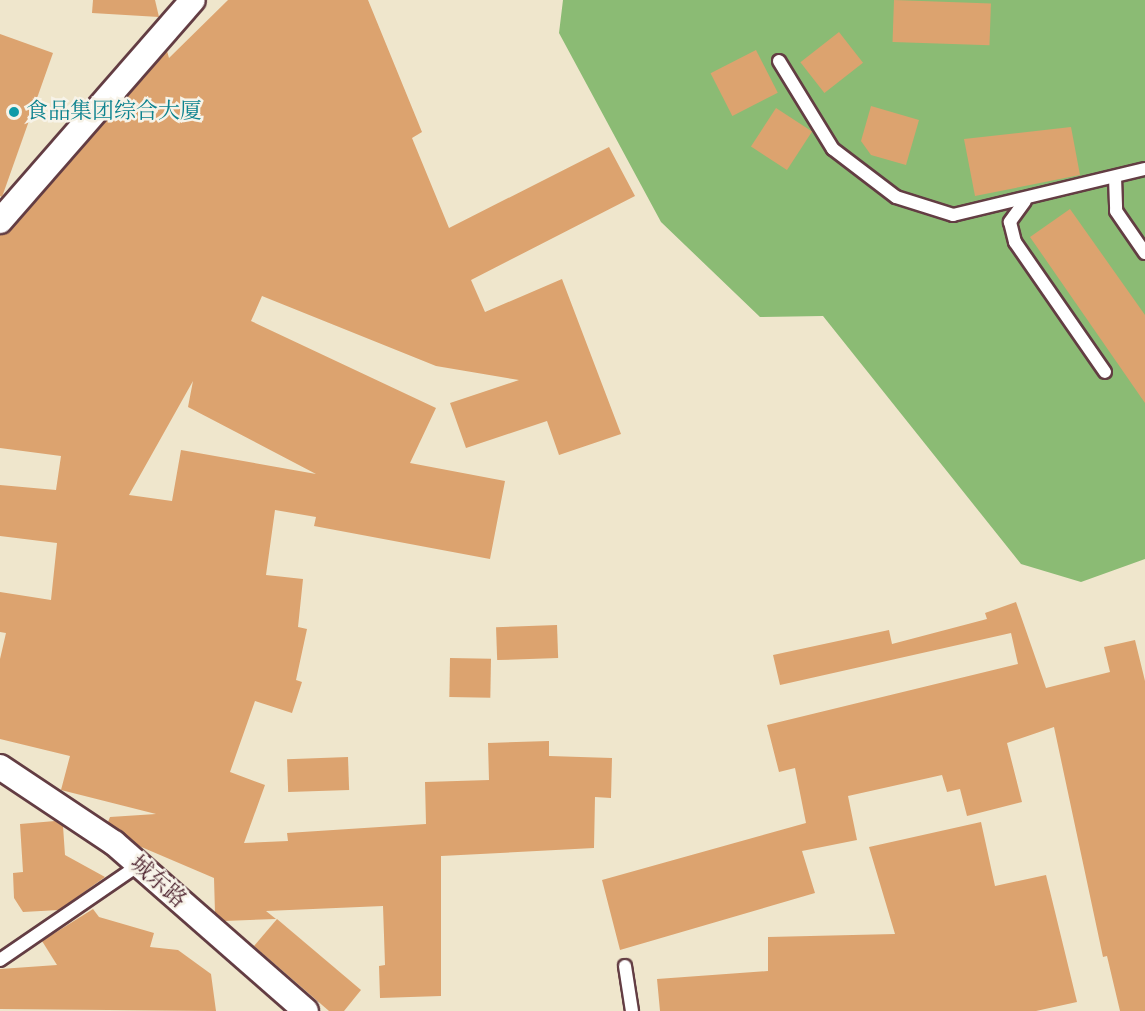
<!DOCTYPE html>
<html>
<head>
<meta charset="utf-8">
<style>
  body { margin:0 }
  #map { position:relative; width:1145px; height:1011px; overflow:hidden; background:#efe6cc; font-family:"IM FELL French Canon","Noto Serif SC",serif }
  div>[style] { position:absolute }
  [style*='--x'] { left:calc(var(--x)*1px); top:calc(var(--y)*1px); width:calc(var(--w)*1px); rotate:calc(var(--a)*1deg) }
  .forest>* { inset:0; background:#8bbb74 }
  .building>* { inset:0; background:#dca36f; transform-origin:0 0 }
  .roads { filter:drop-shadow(2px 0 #633d43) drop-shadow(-2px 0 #633d43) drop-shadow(0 2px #633d43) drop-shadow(0 -2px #633d43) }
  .service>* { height:12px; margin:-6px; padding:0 6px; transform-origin:6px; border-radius:6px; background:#fff }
  .minor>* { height:24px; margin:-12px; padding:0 12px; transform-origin:12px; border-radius:12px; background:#fff }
  .dots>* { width:16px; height:16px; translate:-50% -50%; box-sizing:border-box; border:3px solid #f7f3e8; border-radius:50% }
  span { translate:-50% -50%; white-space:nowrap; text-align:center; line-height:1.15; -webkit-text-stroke:5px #f7f3e8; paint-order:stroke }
  .culture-label { font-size:22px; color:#0d838f }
  .left { translate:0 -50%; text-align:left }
  .street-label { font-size:22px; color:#4a1f2b }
</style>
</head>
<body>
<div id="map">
  <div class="forest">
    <div style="clip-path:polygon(563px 0,1145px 0,1145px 559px,1081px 582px,1021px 564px,823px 316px,760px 317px,661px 222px,559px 33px)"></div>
  </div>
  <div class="building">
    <div style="clip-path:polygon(93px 0,155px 0,159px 17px,92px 13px)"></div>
    <div style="clip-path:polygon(evenodd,228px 0,368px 0,422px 132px,412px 138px,449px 228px,609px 147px,635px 196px,471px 280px,485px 312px,562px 279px,621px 434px,559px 455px,547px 421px,466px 448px,450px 403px,519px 380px,436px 366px,262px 296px,251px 321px,436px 408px,410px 463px,505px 481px,490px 559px,314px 526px,316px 517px,275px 510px,266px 575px,303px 579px,298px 627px,307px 629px,296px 680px,302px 682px,292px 713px,255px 701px,230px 772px,265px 785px,244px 843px,288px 841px,287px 833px,426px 824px,425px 782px,489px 780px,488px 743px,549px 741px,549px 756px,612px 758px,611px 798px,595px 797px,594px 848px,441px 856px,441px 996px,380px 998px,379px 966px,385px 965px,383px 906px,266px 911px,276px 919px,224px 921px,215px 913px,214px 878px,139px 846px,108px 822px,110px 817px,156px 814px,61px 790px,70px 756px,0 739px,0 659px,6px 633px,0 632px,0 592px,51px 600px,57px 543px,0 536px,0 485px,56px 490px,61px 456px,0 448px,0 235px,11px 230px,167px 51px,169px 58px,228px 0,193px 381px,188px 407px,316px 474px,181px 450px,172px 501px,129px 495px,193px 381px)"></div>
    <div style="left:894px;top:0;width:97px;height:42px;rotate:2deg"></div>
    <div style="left:839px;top:32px;width:39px;height:49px;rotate:52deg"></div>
    <div style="clip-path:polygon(0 34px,53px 53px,2px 197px,0 196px)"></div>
    <div style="left:756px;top:50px;width:48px;height:51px;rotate:63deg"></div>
    <div style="clip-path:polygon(871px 106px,919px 120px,906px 165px,871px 155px,861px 141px)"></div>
    <div style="left:776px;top:108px;width:43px;height:46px;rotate:33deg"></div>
    <div style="clip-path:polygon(1071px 127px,1080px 175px,975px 196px,964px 139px)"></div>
    <div style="clip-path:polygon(1070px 209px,1145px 315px,1145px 403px,1030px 237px)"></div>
    <div style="clip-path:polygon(1016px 602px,1046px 688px,1110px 672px,1104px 647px,1135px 640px,1145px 681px,1145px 1011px,1120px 1011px,1107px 956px,1103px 957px,1054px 727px,1007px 743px,1022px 802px,967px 816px,960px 789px,947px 792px,942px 775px,848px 796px,857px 840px,802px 851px,815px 893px,620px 950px,602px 880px,806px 823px,795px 768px,779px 772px,767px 725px,1018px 664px,1011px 633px,780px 685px,773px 655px,889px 630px,892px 644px,987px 619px,985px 613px)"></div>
    <div style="left:557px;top:625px;width:33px;height:61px;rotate:88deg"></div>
    <div style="left:450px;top:658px;width:41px;height:39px;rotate:1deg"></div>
    <div style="left:348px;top:757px;width:33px;height:61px;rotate:88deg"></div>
    <div style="clip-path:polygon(55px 821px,63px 826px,65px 855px,105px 877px,59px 910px,23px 912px,14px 898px,13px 873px,23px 872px,20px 824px)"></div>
    <div style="clip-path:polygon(981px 822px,995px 886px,1046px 875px,1077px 1002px,1036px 1011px,660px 1011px,657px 979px,768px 971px,768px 937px,895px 934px,869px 847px)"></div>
    <div style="clip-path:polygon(93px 909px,99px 917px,154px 933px,150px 947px,178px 950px,211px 974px,216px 1011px,0 1009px,0 969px,57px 965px,42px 941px)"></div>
    <div style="clip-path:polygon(277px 919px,361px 990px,344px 1011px,329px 1011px,254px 946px)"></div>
  </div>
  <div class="roads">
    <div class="service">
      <div style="--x:779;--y:61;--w:103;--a:58.5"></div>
      <div style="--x:833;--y:149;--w:79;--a:37.3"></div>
      <div style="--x:896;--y:197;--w:60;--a:17.5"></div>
      <div style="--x:953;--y:215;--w:197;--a:-13.5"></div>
      <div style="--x:1115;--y:177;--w:34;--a:88"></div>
      <div style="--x:1116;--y:211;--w:51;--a:55.4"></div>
      <div style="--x:1025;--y:201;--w:26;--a:126"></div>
      <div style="--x:1010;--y:222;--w:21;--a:76"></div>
      <div style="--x:1015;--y:242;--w:158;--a:55.3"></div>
      <div style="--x:0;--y:960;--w:168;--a:-34.4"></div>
      <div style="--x:625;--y:966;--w:46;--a:81.2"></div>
    </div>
    <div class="minor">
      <div style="--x:0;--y:221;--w:293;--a:-48.9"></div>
      <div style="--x:0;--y:767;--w:137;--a:33.7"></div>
      <div style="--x:114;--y:843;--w:255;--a:41.2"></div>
    </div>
  </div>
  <div class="dots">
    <div style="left:14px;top:112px;background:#0f9aa8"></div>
  </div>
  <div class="culture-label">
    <span class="left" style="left:26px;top:112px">食品集团综合大厦</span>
  </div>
  <div class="street-label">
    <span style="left:158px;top:882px;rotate:41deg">城东路</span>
  </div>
</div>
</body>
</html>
